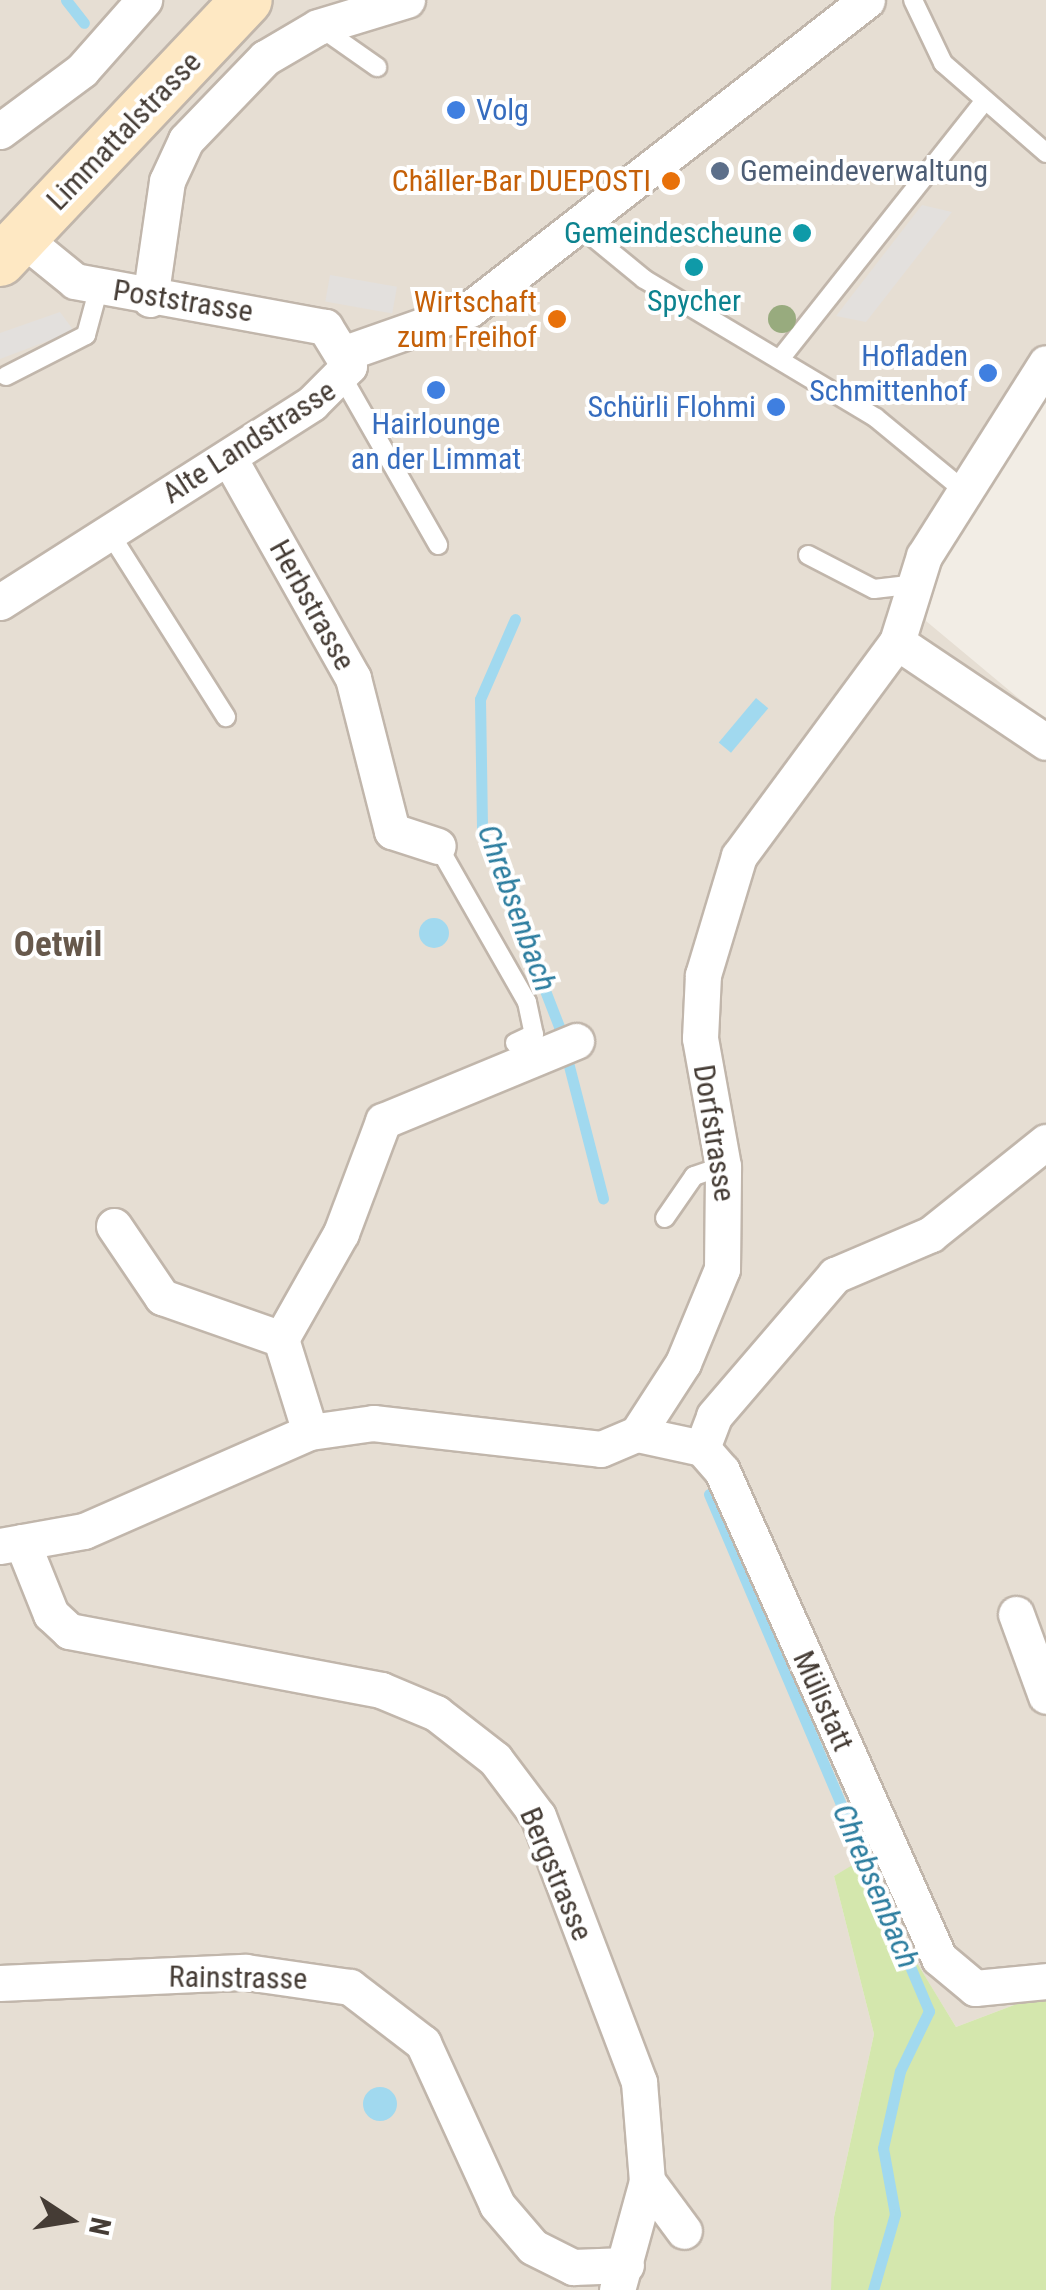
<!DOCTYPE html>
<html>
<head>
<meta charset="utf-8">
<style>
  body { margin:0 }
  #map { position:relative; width:1046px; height:2290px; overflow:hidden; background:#f2ede5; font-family:"Roboto Condensed",sans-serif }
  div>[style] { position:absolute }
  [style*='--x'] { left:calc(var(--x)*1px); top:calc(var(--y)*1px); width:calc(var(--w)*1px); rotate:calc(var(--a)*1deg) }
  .residential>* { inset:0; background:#e6ded3 }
  .green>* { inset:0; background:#d4e7ad }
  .parking>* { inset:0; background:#e3e0dd; transform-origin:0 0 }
  .water>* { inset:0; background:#a1d9ef; transform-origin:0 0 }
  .round { border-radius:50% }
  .stream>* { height:11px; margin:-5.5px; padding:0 5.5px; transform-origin:5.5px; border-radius:5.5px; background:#a1d9ef }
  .roads { filter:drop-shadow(2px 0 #c1b6ab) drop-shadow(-2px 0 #c1b6ab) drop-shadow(0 2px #c1b6ab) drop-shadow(0 -2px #c1b6ab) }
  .lane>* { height:18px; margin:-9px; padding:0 9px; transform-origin:9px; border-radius:9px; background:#fff }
  .street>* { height:35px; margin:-17.5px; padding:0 17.5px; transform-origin:17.5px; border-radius:17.5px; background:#fff }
  .secondary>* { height:50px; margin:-25px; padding:0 25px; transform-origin:25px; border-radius:25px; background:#fee8c3 }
  .trees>* { width:28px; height:28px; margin:-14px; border-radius:50%; background:#98ab7e }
  .dots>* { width:28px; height:28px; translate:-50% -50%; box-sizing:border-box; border:5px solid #fff; border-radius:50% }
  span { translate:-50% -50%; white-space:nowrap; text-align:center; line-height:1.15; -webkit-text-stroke:8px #fff; paint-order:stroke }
  .shop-label { font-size:30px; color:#366cbe }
  .left { translate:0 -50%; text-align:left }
  .right { translate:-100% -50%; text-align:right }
  .street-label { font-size:30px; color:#453c35 }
  .service-label { font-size:30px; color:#4e5e75 }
  .food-label { font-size:30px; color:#c56008 }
  .culture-label { font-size:30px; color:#0d838f }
  .water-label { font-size:32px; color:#2c7d9f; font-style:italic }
  .quarter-label { font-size:35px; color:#67594c; font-weight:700 }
  .north { position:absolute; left:20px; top:2170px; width:100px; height:100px; -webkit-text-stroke:8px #fff; paint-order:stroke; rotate:102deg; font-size:28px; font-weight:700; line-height:40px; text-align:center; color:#453c35 }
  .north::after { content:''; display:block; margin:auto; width:35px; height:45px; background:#453c35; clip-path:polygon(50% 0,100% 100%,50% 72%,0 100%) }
</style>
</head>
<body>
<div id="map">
  <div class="residential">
    <div style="clip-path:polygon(0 0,1046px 0,1046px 383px,930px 564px,926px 621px,1046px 721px,1046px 1993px,956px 2027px,856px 1864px,834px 1876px,874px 2034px,834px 2217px,832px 2290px,0 2290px)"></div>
  </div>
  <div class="green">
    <div style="clip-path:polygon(856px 1863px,956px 2027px,1046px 1993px,1046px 2290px,831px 2290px,834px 2217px,874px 2034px,834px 1876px)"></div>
  </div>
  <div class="parking">
    <div style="clip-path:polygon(922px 205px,952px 212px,866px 322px,836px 316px)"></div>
    <div style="left:330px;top:275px;width:68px;height:27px;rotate:10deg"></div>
    <div style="clip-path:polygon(60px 312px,74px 331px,0 359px,0 333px)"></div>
  </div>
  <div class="water">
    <div style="left:756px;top:698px;width:16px;height:58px;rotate:40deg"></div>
    <div class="round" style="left:419px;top:918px;width:30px;height:30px"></div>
    <div class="round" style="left:363px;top:2087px;width:34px;height:34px"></div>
  </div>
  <div class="stream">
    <div style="--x:66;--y:0;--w:29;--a:52"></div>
    <div style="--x:515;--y:619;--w:87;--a:113.6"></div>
    <div style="--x:480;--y:699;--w:129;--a:89.1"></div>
    <div style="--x:482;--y:828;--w:213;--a:68.8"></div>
    <div style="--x:559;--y:1027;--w:177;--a:75.6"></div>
    <div style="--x:709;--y:1494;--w:562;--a:66.95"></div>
    <div style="--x:929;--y:2011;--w:67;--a:115.8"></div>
    <div style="--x:900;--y:2071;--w:79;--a:102.4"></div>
    <div style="--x:883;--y:2148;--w:67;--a:79.7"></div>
    <div style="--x:895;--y:2214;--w:79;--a:106.1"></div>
  </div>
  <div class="roads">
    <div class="lane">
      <div style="--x:913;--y:0;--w:70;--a:64.5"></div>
      <div style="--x:943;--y:63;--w:137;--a:41.1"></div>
      <div style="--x:320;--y:27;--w:70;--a:35.1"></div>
      <div style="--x:582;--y:228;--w:80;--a:39.4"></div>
      <div style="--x:644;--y:279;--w:270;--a:30.9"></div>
      <div style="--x:876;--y:418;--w:112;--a:39.5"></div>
      <div style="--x:780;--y:359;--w:327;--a:-51.6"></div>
      <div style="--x:6;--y:376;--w:90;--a:-27.1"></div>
      <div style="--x:86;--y:335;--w:50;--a:-74.8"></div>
      <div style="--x:344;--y:380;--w:190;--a:60.3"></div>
      <div style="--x:109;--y:532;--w:219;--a:57.7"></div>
      <div style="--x:808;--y:555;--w:74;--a:27.3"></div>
      <div style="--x:874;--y:589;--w:43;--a:-6.6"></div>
      <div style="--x:438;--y:846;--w:180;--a:60.3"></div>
      <div style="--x:527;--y:1002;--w:33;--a:78"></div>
      <div style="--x:534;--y:1034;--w:21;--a:155"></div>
      <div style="--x:665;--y:1218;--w:51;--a:-55.4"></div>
      <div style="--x:694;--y:1176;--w:31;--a:-19"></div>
    </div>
    <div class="street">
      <div style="--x:0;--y:131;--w:102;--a:-36.6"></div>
      <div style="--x:82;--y:70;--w:94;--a:-48.5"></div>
      <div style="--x:150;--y:299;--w:119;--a:-81.8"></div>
      <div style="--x:167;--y:181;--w:45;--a:-65.1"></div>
      <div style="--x:186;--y:140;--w:114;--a:-46.1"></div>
      <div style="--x:265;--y:58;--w:61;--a:-30.3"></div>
      <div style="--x:318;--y:27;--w:93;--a:-16.9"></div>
      <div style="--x:348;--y:352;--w:129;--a:-19.4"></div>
      <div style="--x:470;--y:309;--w:503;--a:-37.89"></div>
      <div style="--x:229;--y:458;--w:253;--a:60.6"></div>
      <div style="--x:353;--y:678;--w:158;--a:75.7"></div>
      <div style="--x:392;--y:831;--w:48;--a:18.1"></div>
      <div style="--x:0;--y:602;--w:370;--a:-32.5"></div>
      <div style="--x:312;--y:403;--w:52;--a:-45"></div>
      <div style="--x:349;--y:366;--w:46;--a:-121.6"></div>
      <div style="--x:325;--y:327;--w:254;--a:-169.6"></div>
      <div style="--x:75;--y:281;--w:68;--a:-140.9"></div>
      <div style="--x:897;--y:642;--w:179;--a:33.9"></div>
      <div style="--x:114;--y:1226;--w:86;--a:55.9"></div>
      <div style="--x:162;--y:1297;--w:126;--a:19.4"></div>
      <div style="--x:281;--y:1339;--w:97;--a:72.7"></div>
      <div style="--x:281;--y:1339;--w:122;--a:-60.5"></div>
      <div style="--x:341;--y:1233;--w:120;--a:-69.4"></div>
      <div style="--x:383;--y:1121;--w:209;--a:-22.5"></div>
      <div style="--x:637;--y:1434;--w:66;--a:12.2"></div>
      <div style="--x:702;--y:1448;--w:30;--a:49"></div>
      <div style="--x:722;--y:1471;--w:533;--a:65.98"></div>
      <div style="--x:939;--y:1958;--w:47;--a:39.8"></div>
      <div style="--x:975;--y:1988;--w:71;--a:-5.6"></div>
      <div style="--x:702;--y:1448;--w:34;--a:-69"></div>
      <div style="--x:714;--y:1416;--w:186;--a:-49.4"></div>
      <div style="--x:835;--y:1275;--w:104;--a:-23.1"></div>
      <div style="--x:931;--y:1234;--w:147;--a:-38.7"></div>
      <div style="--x:22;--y:1542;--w:78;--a:68.1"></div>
      <div style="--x:51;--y:1614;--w:25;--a:43"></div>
      <div style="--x:69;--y:1631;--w:318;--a:10.7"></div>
      <div style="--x:381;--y:1690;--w:60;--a:22.7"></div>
      <div style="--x:436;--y:1713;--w:75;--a:37.9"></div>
      <div style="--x:495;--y:1759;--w:71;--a:53"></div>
      <div style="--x:538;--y:1816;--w:285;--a:69.2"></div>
      <div style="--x:639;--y:2082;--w:99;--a:85.4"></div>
      <div style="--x:647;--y:2181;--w:62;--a:53.5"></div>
      <div style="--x:0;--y:1546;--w:85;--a:-10.1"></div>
      <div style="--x:84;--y:1531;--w:247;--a:-23.7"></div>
      <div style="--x:310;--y:1432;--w:64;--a:-8.1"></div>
      <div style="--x:373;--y:1423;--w:229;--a:6.5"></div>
      <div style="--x:601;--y:1449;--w:39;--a:-23"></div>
      <div style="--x:637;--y:1434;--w:85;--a:-57.1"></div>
      <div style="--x:683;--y:1363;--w:102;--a:-67.5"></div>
      <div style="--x:722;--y:1269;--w:103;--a:-89.4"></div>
      <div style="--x:723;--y:1166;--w:130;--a:-100.2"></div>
      <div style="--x:700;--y:1038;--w:63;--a:-87.3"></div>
      <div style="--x:703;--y:975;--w:124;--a:-73.2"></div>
      <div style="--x:739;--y:856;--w:266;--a:-53.6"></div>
      <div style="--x:897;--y:642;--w:90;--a:-72.6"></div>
      <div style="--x:924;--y:556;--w:228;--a:-57.7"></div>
      <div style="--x:1016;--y:1614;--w:87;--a:69.9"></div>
      <div style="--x:0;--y:1983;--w:246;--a:-2.6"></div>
      <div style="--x:246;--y:1972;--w:105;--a:8.2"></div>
      <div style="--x:350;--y:1987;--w:92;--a:37.5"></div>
      <div style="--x:423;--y:2043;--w:178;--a:65.4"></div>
      <div style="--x:497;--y:2205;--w:55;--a:49.4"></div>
      <div style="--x:533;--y:2247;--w:45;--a:26.6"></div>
      <div style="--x:573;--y:2267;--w:53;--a:-2.2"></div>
      <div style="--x:617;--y:2290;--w:113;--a:-74.6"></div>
    </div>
    <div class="secondary">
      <div style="--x:0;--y:261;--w:359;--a:-46.6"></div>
    </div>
  </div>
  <div class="trees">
    <div style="left:782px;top:319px"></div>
  </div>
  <div class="dots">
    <div style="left:456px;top:110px;background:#3f7fe0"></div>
    <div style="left:720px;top:171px;background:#5c6f8a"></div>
    <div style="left:671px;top:181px;background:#e8710a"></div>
    <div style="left:802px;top:233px;background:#0f9aa8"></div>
    <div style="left:694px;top:267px;background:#0f9aa8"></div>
    <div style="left:557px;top:319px;background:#e8710a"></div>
    <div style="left:988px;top:373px;background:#3f7fe0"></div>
    <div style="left:436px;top:390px;background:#3f7fe0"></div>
    <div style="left:776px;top:407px;background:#3f7fe0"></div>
  </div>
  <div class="shop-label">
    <span class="left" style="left:476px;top:110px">Volg</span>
    <span class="right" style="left:968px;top:373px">Hofladen<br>Schmittenhof</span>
    <span class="right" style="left:756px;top:407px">Schürli Flohmi</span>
    <span style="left:436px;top:441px">Hairlounge<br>an der Limmat</span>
  </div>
  <div class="street-label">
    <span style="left:124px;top:131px;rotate:-46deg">Limmattalstrasse</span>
    <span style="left:183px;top:301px;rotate:9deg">Poststrasse</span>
    <span style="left:249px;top:442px;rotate:-33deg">Alte Landstrasse</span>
    <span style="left:312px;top:605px;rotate:61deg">Herbstrasse</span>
    <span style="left:714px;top:1133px;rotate:81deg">Dorfstrasse</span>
    <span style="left:823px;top:1701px;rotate:66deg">Mülistatt</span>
    <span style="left:556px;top:1874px;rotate:67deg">Bergstrasse</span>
    <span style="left:238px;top:1978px;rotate:1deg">Rainstrasse</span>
  </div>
  <div class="service-label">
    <span class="left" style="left:740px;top:171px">Gemeindeverwaltung</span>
  </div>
  <div class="food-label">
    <span class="right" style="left:651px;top:181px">Chäller-Bar DUEPOSTI</span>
    <span class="right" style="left:537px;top:319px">Wirtschaft<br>zum Freihof</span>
  </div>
  <div class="culture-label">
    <span class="right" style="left:782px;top:233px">Gemeindescheune</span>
    <span style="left:694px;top:301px">Spycher</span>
  </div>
  <div class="water-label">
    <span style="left:517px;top:908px;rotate:70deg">Chrebsenbach</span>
    <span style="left:876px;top:1886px;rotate:67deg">Chrebsenbach</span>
  </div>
  <div class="quarter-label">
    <span style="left:58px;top:945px">Oetwil</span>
  </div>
  <div class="north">N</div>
</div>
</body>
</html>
